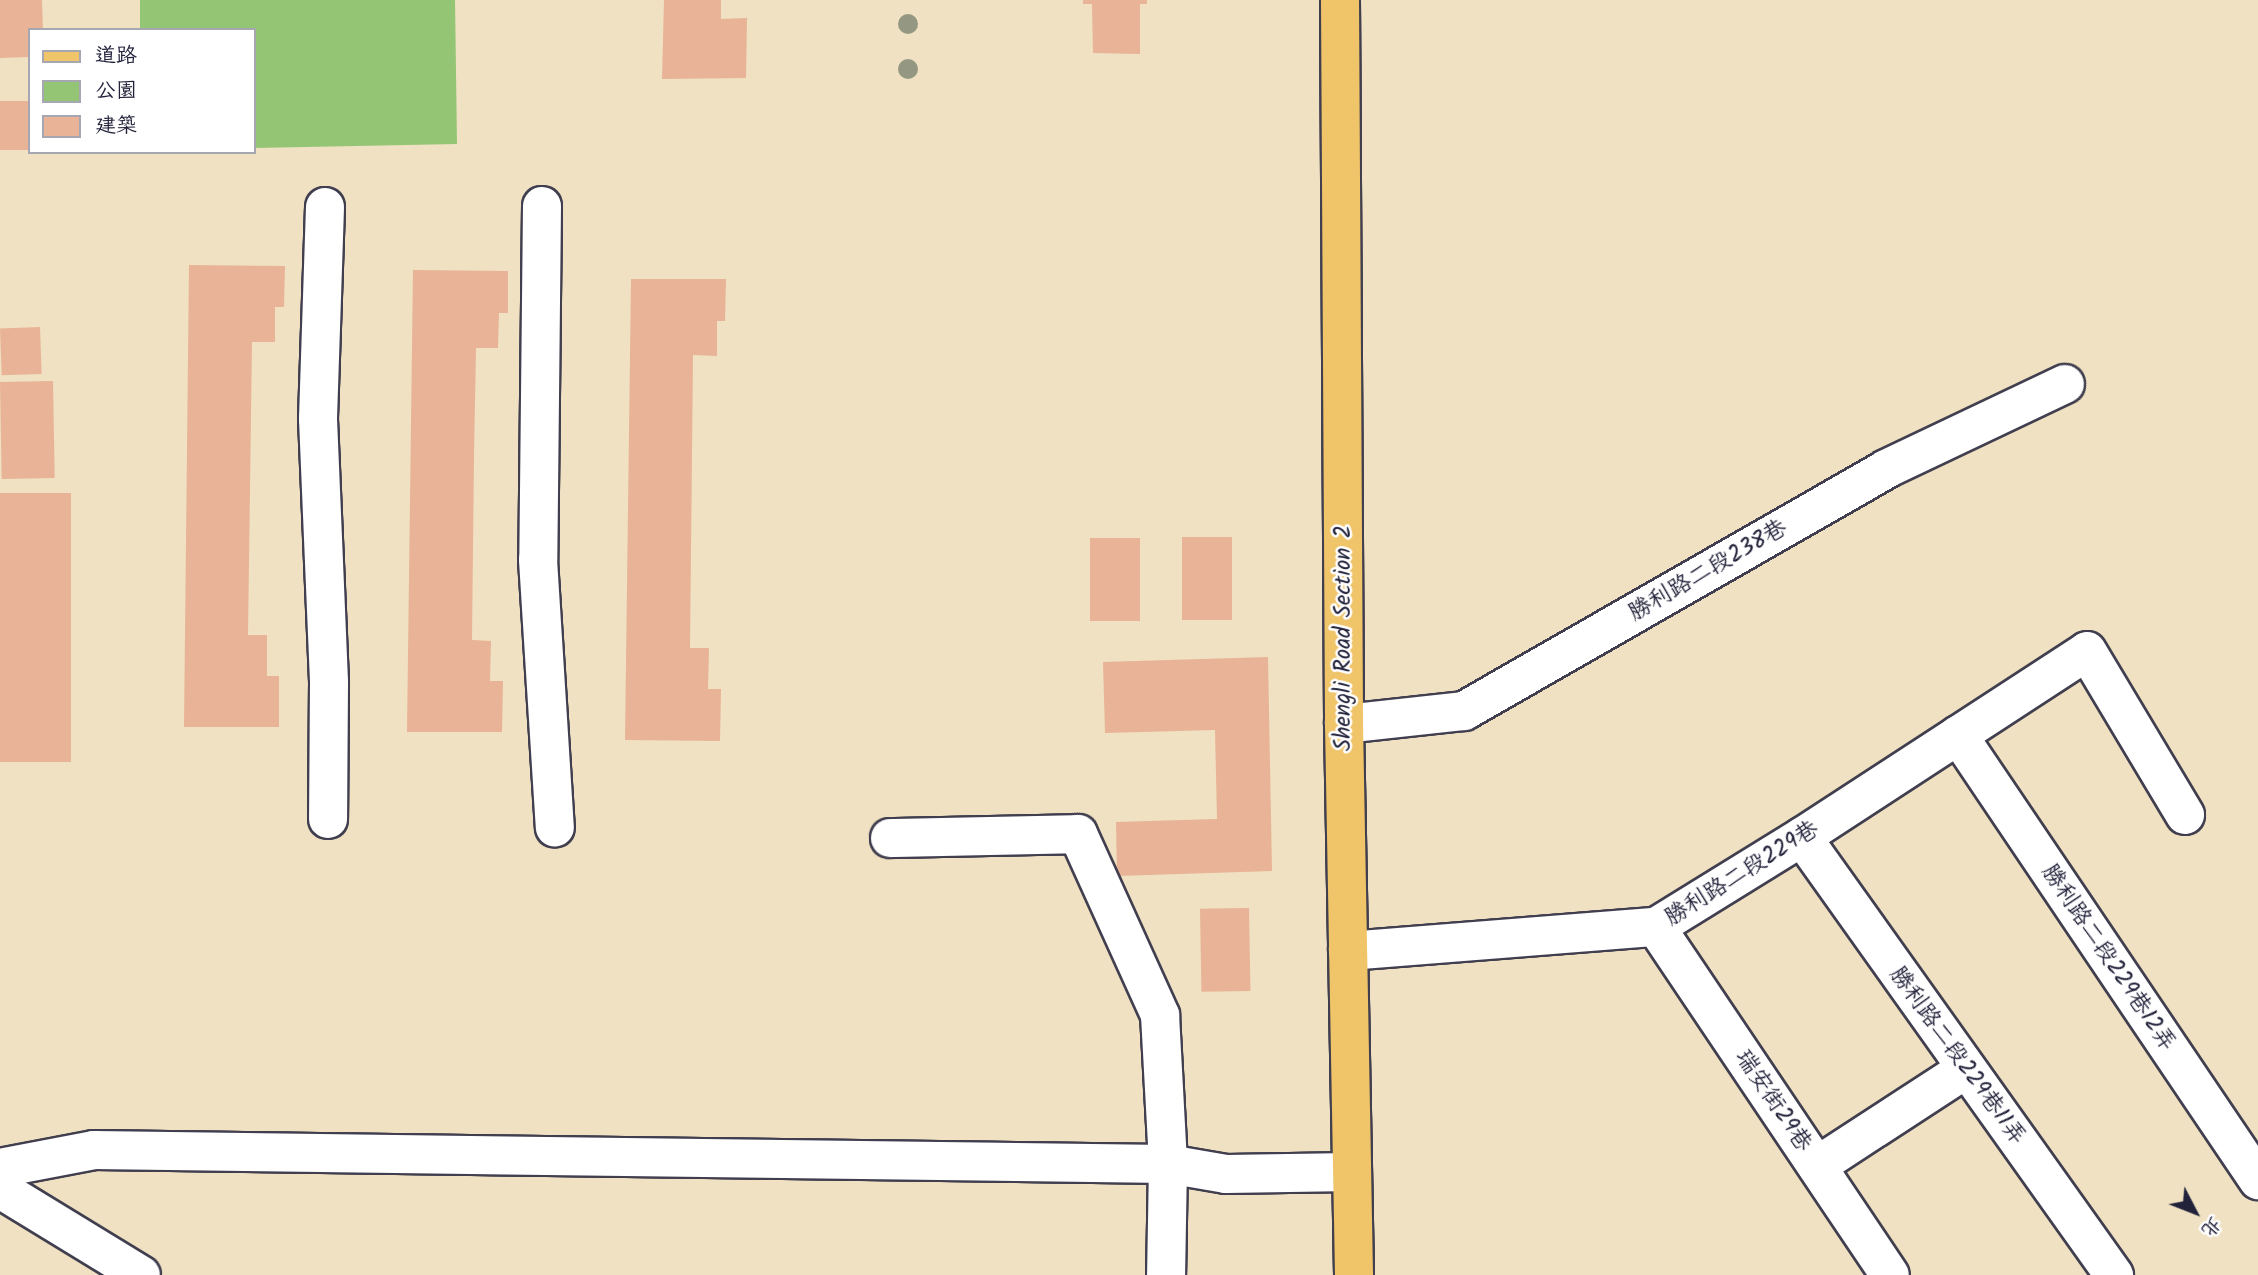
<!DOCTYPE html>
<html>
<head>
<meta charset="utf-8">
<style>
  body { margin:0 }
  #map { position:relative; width:2258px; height:1275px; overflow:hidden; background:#efe1c1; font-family:Kalam,"LXGW WenKai TC",sans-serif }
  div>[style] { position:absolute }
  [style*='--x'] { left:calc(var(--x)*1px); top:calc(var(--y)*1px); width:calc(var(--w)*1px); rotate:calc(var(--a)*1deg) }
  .green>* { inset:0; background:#94c574 }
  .building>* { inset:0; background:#e8b396; transform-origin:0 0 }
  .roads { filter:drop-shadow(2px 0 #413f4f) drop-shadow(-2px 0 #413f4f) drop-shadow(0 2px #413f4f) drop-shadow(0 -2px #413f4f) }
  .minor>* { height:38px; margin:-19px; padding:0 19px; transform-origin:19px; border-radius:19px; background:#fff }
  .major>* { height:38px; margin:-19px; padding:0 19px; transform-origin:19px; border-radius:19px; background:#f0c469 }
  .trees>* { width:20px; height:20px; margin:-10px; border-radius:50%; background:#949782 }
  span { translate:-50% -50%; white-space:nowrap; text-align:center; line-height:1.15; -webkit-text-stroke:5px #fff; paint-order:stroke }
  .street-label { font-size:23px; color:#22223b }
  .legend { position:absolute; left:28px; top:28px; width:228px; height:126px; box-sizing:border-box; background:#fff; border:2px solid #a7a7b1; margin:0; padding:9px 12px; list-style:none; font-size:21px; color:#22223b }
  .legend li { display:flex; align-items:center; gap:14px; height:35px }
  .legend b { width:35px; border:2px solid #a7a7b1 }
  .north { position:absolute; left:2160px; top:1177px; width:70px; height:70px; -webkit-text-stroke:5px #fff; paint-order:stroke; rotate:132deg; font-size:19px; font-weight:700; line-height:28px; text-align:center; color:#22223b }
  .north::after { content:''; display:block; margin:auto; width:24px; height:32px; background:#22223b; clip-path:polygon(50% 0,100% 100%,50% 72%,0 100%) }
</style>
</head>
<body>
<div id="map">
  <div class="green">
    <div style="clip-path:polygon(140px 0,455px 0,457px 144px,254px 148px,254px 30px,140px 30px)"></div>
  </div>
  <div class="building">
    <div style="clip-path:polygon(0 0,42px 0,43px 30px,30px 30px,30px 57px,0 58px)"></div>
    <div style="clip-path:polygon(664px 0,721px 0,721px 19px,747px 18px,746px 78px,662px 79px)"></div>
    <div style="clip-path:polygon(1083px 0,1147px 0,1147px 4px,1140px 4px,1140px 54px,1093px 53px,1092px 4px,1083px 4px)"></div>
    <div style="left:30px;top:101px;width:49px;height:30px;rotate:90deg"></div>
    <div style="clip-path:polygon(189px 265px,285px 266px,284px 307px,275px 307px,275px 342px,252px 342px,248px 635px,267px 635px,267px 676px,279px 676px,279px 727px,184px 727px)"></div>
    <div style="clip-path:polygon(413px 270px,508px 271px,508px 313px,499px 313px,498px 348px,476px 348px,474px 456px,472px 640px,491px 641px,490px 681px,503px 681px,502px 732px,407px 732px)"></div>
    <div style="clip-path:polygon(631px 279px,726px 279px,725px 321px,717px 321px,717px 356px,693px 355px,690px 648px,709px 648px,708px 689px,721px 689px,720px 741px,625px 740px)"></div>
    <div style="left:40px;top:327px;width:47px;height:40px;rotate:88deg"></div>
    <div style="left:53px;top:381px;width:97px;height:53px;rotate:89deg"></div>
    <div style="left:71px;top:493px;width:269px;height:71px;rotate:90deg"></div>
    <div style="left:1232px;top:537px;width:83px;height:50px;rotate:90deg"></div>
    <div style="left:1140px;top:538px;width:83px;height:50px;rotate:90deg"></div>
    <div style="clip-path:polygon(1268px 657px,1272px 871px,1117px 876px,1116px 822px,1217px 819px,1215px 730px,1105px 733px,1103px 662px)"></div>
    <div style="left:1249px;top:908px;width:83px;height:49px;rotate:89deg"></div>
  </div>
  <div class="roads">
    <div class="minor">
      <div style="--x:542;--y:206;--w:354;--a:90.6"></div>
      <div style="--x:538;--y:560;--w:268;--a:86.4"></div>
      <div style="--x:325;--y:207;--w:212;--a:91.9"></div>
      <div style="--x:318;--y:419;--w:264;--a:87.6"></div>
      <div style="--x:329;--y:683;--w:136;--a:90.4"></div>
      <div style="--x:1344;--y:724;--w:121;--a:-6.2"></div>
      <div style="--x:1464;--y:711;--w:486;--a:-29.8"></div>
      <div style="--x:1886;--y:469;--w:198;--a:-25.4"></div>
      <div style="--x:1958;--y:735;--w:537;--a:56.01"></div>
      <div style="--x:1802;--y:837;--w:538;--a:54.54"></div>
      <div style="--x:890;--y:838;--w:188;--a:-1.2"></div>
      <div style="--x:1078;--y:834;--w:199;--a:65.6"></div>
      <div style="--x:1160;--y:1015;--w:149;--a:86.9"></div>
      <div style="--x:1168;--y:1164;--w:111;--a:91"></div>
      <div style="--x:1656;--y:927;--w:419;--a:56.1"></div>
      <div style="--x:1348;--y:951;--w:309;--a:-4.5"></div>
      <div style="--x:1656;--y:927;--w:172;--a:-31.7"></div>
      <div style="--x:1802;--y:837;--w:340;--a:-33.1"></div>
      <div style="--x:2087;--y:651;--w:191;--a:59.1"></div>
      <div style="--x:1817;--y:1166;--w:178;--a:-33.1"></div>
      <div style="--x:0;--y:1168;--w:96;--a:-10.8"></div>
      <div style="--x:94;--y:1150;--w:1074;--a:0.75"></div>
      <div style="--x:1168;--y:1164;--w:59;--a:9.8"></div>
      <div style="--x:1226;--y:1174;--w:126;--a:-0.9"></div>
      <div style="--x:0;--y:1189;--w:165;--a:31.4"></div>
    </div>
    <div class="major">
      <div style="--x:1340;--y:0;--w:724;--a:89.68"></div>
      <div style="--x:1344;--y:724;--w:551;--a:88.96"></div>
    </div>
  </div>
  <div class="trees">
    <div style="left:908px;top:24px"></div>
    <div style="left:908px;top:69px"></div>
  </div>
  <div class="street-label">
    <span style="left:1708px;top:571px;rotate:-30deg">勝利路二段238巷</span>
    <span style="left:1344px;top:638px;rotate:-90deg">Shengli Road Section 2</span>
    <span style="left:1742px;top:874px;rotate:-32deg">勝利路二段229巷</span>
    <span style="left:2108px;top:958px;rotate:56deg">勝利路二段229巷12弄</span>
    <span style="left:1957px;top:1056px;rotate:54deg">勝利路二段229巷11弄</span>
    <span style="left:1773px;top:1101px;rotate:56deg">瑞安街29巷</span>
  </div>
  <ul class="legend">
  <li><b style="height:9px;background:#f0c469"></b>道路</li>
  <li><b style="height:19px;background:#94c574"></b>公園</li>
  <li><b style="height:19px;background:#e8b396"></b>建築</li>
  </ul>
  <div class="north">北</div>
</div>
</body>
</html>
